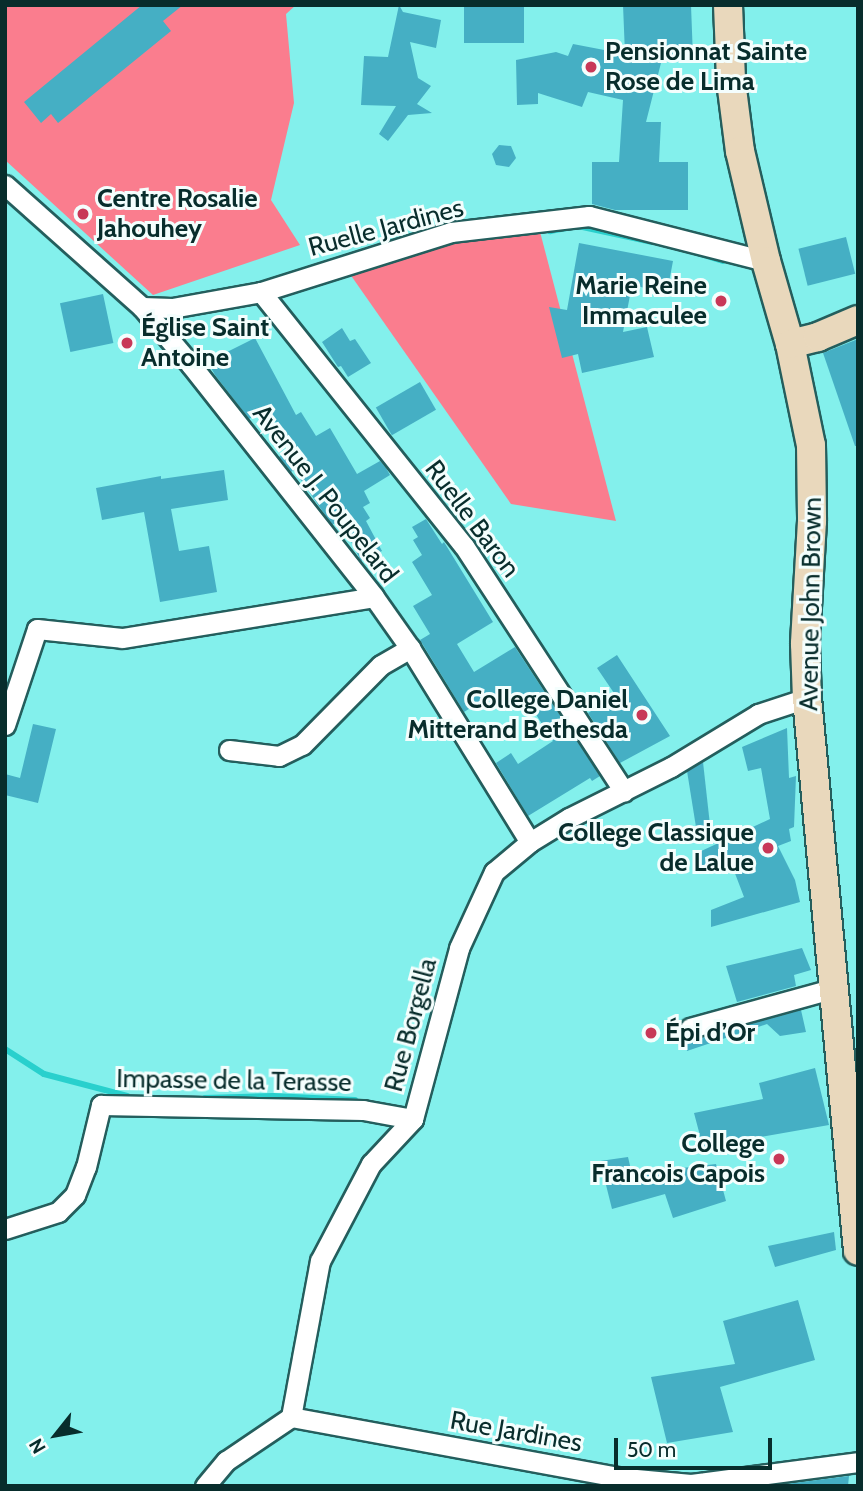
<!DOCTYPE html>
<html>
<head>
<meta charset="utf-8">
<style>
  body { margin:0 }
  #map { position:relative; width:863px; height:1491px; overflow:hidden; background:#83f0ec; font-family:Cabin,sans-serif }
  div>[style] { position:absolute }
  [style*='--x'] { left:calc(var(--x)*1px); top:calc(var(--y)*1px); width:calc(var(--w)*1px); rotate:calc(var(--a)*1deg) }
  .green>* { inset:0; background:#fa7d8e }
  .stream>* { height:6px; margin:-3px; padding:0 3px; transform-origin:3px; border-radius:3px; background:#29d0cd }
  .building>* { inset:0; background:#45afc4; transform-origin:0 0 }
  .roads { filter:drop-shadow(2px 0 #245e5d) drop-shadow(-2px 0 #245e5d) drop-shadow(0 2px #245e5d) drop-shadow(0 -2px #245e5d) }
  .street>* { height:19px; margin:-9.5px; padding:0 9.5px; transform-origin:9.5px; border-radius:9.5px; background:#fff }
  .secondary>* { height:28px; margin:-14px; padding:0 14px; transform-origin:14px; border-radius:14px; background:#e9d8bc }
  .dots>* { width:19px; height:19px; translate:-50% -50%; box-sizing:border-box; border:4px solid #f4fefd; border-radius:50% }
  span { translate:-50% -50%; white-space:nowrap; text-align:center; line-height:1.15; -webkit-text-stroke:6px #f4fefd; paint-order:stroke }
  .poi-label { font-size:26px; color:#082d2c; font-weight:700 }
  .left { translate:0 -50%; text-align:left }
  .right { translate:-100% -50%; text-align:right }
  .street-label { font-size:26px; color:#082d2c }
  .frame { position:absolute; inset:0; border:7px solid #082d2c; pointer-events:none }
  .north { position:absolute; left:21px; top:1400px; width:70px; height:70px; -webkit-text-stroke:5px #f4fefd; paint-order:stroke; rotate:239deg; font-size:19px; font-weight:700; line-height:28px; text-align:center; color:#082d2c }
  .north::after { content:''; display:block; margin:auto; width:24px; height:32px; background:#082d2c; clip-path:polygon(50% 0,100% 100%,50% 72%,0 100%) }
  .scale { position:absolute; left:614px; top:1438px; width:158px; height:32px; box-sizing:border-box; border:4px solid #082d2c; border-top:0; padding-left:9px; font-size:21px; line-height:24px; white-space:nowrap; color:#082d2c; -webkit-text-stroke:5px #f4fefd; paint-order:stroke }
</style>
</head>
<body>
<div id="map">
  <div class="green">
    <div style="clip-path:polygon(5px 5px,296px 5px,286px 14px,294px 103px,271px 200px,300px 245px,153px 295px,5px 160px)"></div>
    <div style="clip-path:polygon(539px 228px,616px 521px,511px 504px,345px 267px,453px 235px)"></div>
  </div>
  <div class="stream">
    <div style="--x:543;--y:228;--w:8;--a:23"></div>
    <div style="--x:550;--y:231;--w:28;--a:-10"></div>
    <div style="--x:578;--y:226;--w:76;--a:12.2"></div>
    <div style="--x:697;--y:253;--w:27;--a:17"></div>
    <div style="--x:5;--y:1049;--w:46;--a:32.7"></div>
    <div style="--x:44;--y:1074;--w:86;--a:14.8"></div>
    <div style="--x:205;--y:1098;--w:68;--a:-1.7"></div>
    <div style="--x:273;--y:1096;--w:82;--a:2.8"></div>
  </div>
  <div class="building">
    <div style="clip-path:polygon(142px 5px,183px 5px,163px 21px,171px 31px,58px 123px,51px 114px,41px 123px,24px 102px)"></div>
    <div style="clip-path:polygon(399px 5px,403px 12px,441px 20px,436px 48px,410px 42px,418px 78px,431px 86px,417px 104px,432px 113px,408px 115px,388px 141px,379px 134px,396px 106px,361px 105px,364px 56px,388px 57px)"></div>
    <div style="left:464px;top:5px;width:60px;height:38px"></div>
    <div style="clip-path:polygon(623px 5px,691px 5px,693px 58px,662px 59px,646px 122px,661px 122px,659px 162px,688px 162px,688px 210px,615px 210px,592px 204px,592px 162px,619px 162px,623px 100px,588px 92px,582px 107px,538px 93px,538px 104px,517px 105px,516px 60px,556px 52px,568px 56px,573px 44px,625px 54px)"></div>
    <div style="clip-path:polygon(499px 145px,511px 146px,516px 158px,509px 167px,496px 165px,492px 154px)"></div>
    <div style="left:846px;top:237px;width:38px;height:49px;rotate:76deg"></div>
    <div style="clip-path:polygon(579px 243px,673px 261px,667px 293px,632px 285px,623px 332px,647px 327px,654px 357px,582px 373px,578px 354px,562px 358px,549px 307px,567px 310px)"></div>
    <div style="left:103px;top:294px;width:50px;height:44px;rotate:78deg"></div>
    <div style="clip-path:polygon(342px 328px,350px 341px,355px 339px,371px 363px,348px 377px,341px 366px,338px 367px,322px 342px)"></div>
    <div style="clip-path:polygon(255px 338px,296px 415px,301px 412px,316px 436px,330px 428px,357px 474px,380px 461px,386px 468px,390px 475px,364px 491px,370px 503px,363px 507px,370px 518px,366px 521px,382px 551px,361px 561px,340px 520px,332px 525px,294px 470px,291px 472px,279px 457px,291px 447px,267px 409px,249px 419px,215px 375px,210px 366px,221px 360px,219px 356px)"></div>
    <div style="clip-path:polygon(858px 339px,858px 446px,855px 446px,823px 353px)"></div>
    <div style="left:420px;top:382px;width:32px;height:51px;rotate:60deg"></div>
    <div style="clip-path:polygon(224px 470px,228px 500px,171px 509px,179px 551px,209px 546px,217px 592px,160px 602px,144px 512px,102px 520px,96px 488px,161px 476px,161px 479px)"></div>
    <div style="clip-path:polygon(426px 519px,442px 544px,444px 542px,493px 622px,457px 644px,474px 672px,515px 647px,600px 776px,592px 781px,590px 778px,528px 816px,496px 763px,511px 753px,518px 764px,553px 741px,524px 696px,501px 709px,493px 694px,464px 712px,420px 640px,430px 634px,413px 606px,432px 595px,412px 562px,422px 555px,413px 540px,418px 537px,412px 527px)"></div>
    <div style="clip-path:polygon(617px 655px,670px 736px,620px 763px,588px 713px,616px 696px,597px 668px)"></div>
    <div style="clip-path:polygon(33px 724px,56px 729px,38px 803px,5px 795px,5px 774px,20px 778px)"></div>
    <div style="clip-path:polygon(787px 728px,789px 778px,796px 776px,794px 827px,789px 829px,791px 841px,778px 846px,795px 880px,800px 902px,711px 927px,711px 910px,744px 897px,731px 863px,701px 874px,697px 853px,770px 819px,761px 768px,748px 771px,742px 747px)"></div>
    <div style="clip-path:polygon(703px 762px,710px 825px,696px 827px,687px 771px)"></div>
    <div style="clip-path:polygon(802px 948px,811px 970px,794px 975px,796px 986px,737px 1002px,726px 966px)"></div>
    <div style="clip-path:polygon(801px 1010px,806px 1032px,780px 1036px,767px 1024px,687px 1051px,685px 1039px,693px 1040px)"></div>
    <div style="clip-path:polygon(815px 1068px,829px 1125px,703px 1147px,694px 1113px,763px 1099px,759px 1083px)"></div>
    <div style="clip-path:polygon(628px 1157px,632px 1174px,716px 1164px,726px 1201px,673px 1218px,665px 1194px,612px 1209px,600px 1161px)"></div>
    <div style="clip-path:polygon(834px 1232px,836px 1250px,775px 1267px,768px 1246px)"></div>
    <div style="clip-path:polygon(798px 1300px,815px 1360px,720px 1387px,733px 1432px,667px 1443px,651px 1377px,735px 1364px,723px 1321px)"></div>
    <div style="clip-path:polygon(849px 1476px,848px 1486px,786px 1486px,786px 1484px)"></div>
  </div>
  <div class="roads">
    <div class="street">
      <div style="--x:5;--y:185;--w:183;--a:41.7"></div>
      <div style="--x:142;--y:307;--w:76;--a:49.8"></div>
      <div style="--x:191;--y:365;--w:295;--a:51.7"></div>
      <div style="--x:374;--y:597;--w:62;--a:54.8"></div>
      <div style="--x:410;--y:648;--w:228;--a:58.3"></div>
      <div style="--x:261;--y:292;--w:325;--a:51.4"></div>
      <div style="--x:464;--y:546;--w:293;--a:56.9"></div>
      <div style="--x:142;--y:307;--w:30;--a:2"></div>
      <div style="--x:172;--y:308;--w:90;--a:-10.2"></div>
      <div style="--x:261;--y:292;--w:199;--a:-17.5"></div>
      <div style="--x:451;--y:232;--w:139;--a:-6.6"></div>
      <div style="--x:589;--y:216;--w:183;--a:14.3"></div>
      <div style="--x:5;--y:725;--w:101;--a:-71.6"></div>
      <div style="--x:37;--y:629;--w:85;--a:6"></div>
      <div style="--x:122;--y:638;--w:255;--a:-9.2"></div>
      <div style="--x:229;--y:750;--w:50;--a:6.8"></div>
      <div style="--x:279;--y:756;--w:25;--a:-26"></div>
      <div style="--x:302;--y:745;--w:112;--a:-45.4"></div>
      <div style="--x:381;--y:665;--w:34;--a:-30"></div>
      <div style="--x:690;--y:1028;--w:147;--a:-15.4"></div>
      <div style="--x:5;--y:1229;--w:56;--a:-17.8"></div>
      <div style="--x:58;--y:1212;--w:24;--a:-45"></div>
      <div style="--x:75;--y:1195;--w:30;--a:-69"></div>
      <div style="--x:86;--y:1167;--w:64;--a:-76.4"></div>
      <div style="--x:101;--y:1105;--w:262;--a:1.1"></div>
      <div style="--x:363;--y:1110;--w:51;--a:10.2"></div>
      <div style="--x:291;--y:1417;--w:340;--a:10.4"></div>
      <div style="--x:625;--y:1478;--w:66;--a:5.2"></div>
      <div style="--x:691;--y:1484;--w:168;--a:-7.5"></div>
      <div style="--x:205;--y:1486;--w:33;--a:-50"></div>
      <div style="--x:226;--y:1461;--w:78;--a:-34.1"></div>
      <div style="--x:291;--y:1417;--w:159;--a:-79.5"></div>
      <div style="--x:320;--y:1261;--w:110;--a:-62.3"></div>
      <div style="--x:371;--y:1164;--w:62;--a:-47"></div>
      <div style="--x:413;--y:1119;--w:177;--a:-74.9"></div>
      <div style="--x:459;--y:948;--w:84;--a:-65.3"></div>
      <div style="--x:494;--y:872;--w:47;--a:-39.8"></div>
      <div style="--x:530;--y:842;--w:46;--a:-31.6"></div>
      <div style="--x:569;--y:818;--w:114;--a:-26.6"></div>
      <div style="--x:671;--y:767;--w:102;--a:-31.3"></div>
      <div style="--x:758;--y:714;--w:52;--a:-18.1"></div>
    </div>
    <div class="secondary">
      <div style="--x:728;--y:5;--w:76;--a:87.7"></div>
      <div style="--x:731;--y:81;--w:71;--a:82.7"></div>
      <div style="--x:740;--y:151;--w:113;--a:76.7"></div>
      <div style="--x:766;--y:261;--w:86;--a:73.9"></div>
      <div style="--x:790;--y:344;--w:103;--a:78.3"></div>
      <div style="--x:811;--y:445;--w:76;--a:89.2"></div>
      <div style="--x:812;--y:521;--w:123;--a:93.3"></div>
      <div style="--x:805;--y:644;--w:54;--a:87.9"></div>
      <div style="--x:807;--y:698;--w:555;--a:84.73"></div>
      <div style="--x:790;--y:344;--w:29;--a:-14"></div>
      <div style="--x:818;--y:337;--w:43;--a:-23"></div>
    </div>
  </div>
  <div class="dots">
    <div style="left:591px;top:67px;background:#c83857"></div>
    <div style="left:83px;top:214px;background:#c83857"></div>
    <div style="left:721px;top:301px;background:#c83857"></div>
    <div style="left:127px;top:343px;background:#c83857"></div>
    <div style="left:642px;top:715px;background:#c83857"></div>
    <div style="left:768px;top:848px;background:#c83857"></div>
    <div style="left:651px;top:1033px;background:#c83857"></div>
    <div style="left:779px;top:1159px;background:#c83857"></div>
  </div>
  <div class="poi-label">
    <span class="left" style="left:605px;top:67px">Pensionnat Sainte<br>Rose de Lima</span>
    <span class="left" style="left:97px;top:214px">Centre Rosalie<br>Jahouhey</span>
    <span class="right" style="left:707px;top:301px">Marie Reine<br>Immaculee</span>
    <span class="left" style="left:141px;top:343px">Église Saint<br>Antoine</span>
    <span class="right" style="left:628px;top:715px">College Daniel<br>Mitterand Bethesda</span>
    <span class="right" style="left:754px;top:848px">College Classique<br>de Lalue</span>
    <span class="left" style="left:665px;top:1033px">Épi d’Or</span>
    <span class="right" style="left:765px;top:1159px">College<br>Francois Capois</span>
  </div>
  <div class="street-label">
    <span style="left:386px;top:228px;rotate:-15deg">Ruelle Jardines</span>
    <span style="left:325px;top:494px;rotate:52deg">Avenue J. Poupelard</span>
    <span style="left:472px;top:519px;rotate:53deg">Ruelle Baron</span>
    <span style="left:811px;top:604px;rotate:-89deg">Avenue John Brown</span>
    <span style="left:411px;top:1025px;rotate:-75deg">Rue Borgella</span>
    <span style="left:234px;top:1081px;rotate:1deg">Impasse de la Terasse</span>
    <span style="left:516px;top:1432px;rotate:10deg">Rue Jardines</span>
  </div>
  <div class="frame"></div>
  <div class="north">N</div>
  <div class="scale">50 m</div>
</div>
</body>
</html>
